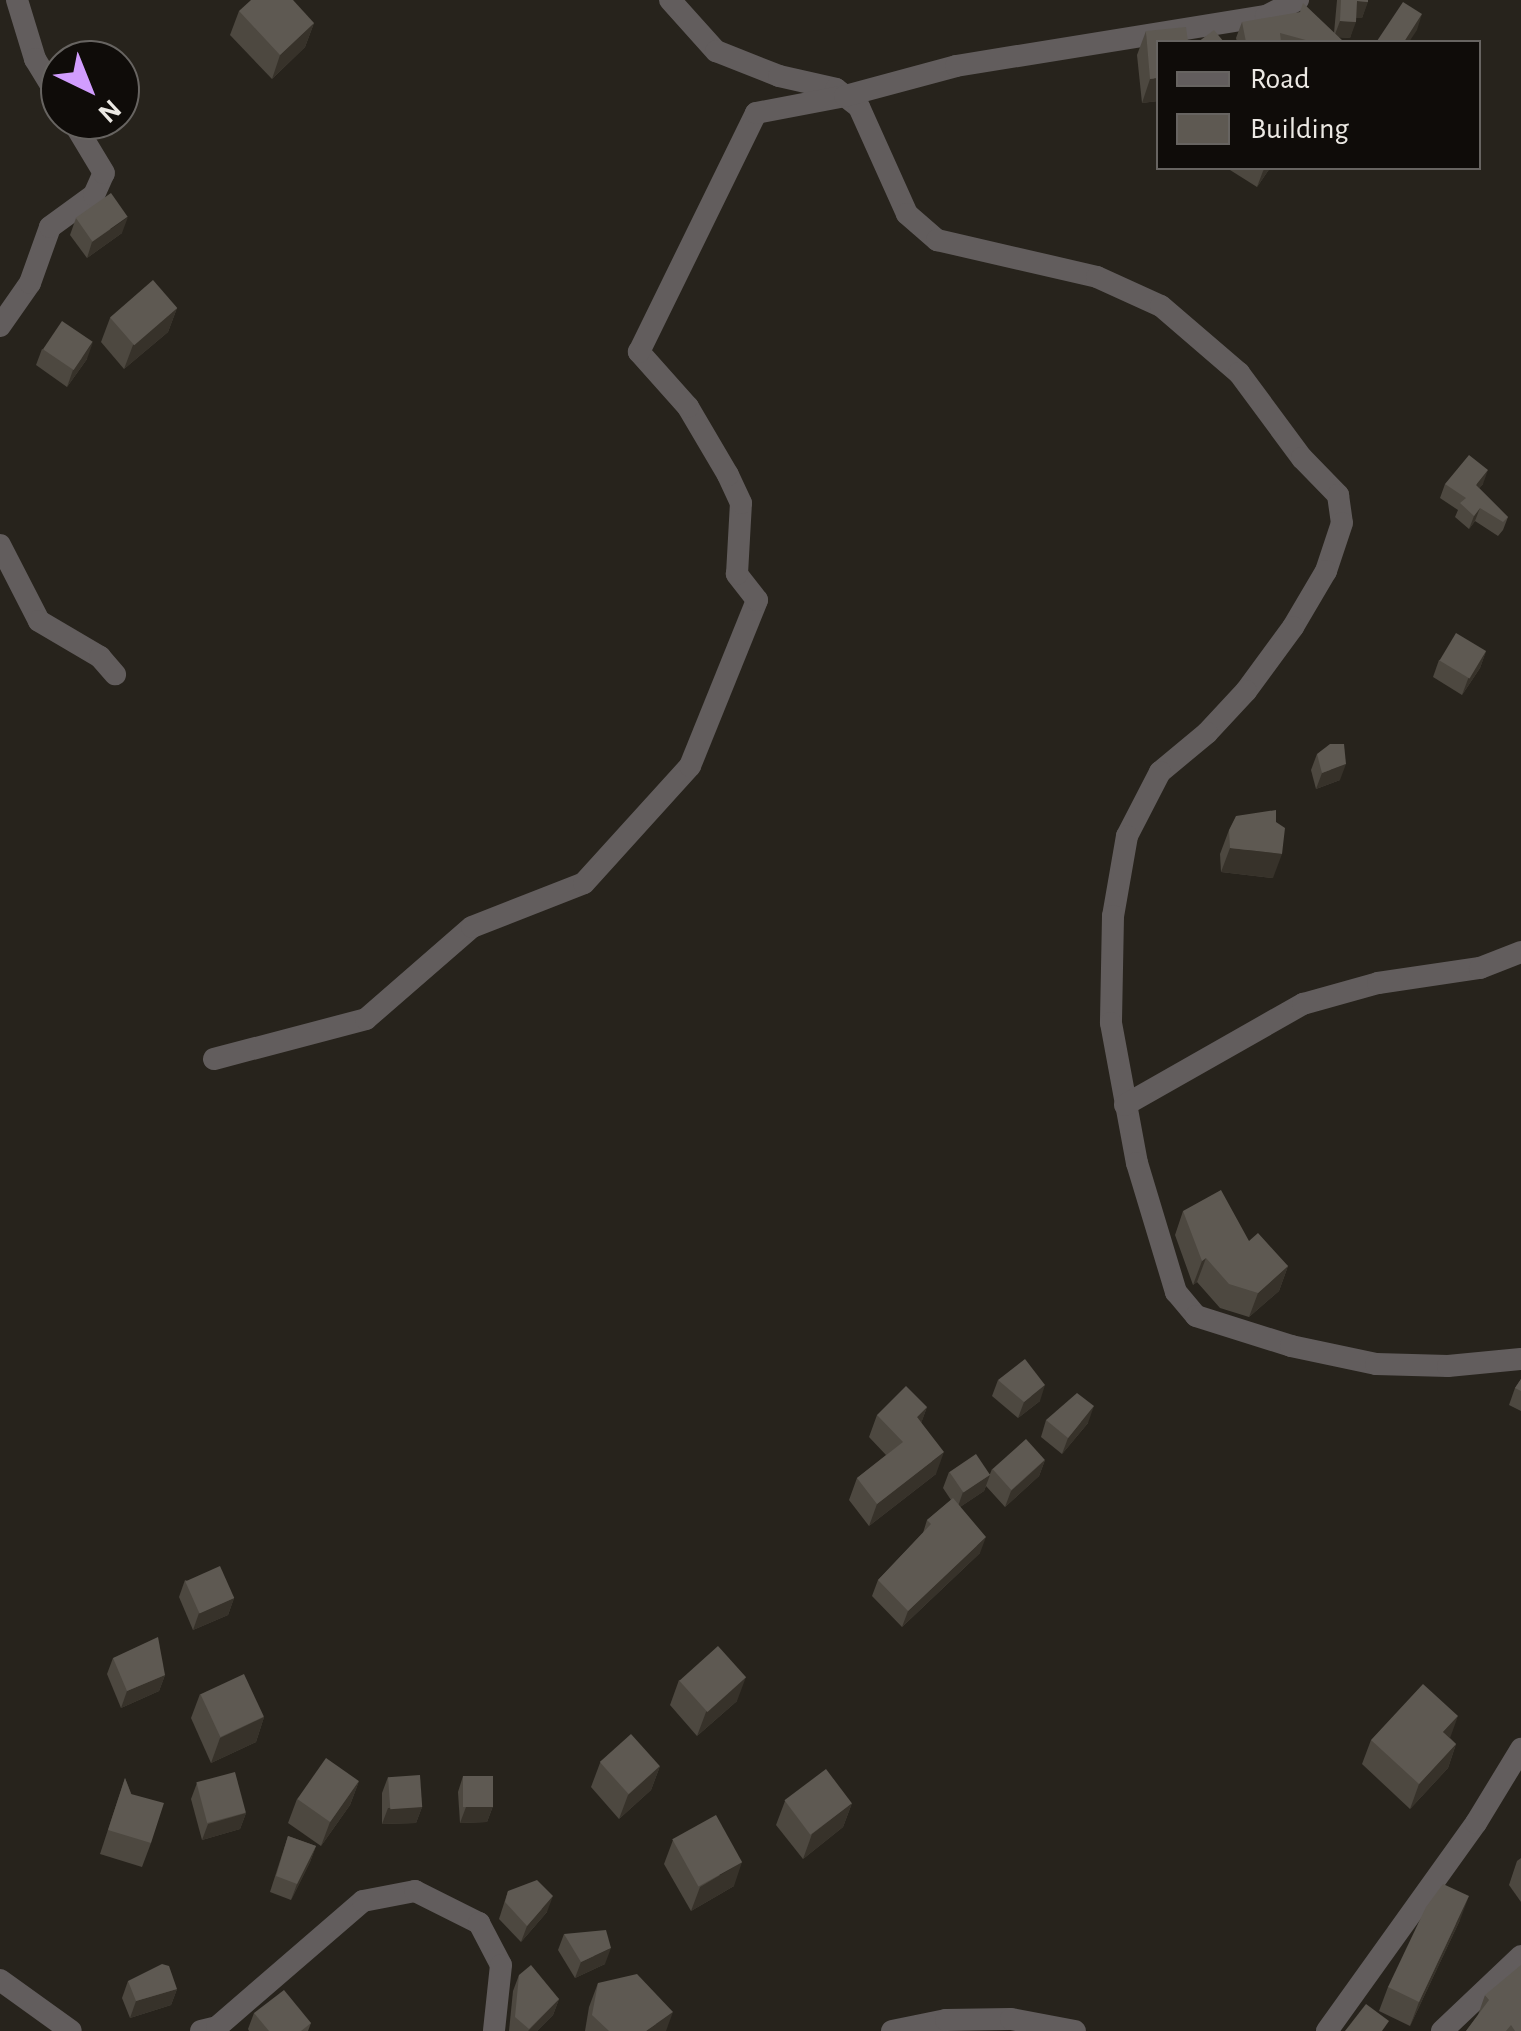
<!DOCTYPE html>
<html>
<head>
<meta charset="utf-8">
<style>
  body { margin:0 }
  #map { position:relative; width:1521px; height:2031px; overflow:hidden; background:#27231c; font-family:"Alegreya Sans",sans-serif }
  div>[style] { position:absolute }
  [style*='--x'] { left:calc(var(--x)*1px); top:calc(var(--y)*1px); width:calc(var(--w)*1px); rotate:calc(var(--a)*1deg) }
  .minor>* { height:22px; margin:-11px; padding:0 11px; transform-origin:11px; border-radius:11px; background:#625d5d }
  .wall>* { inset:0; background:#4d4840 }
  .shaded-wall>* { inset:0; background:#37322a }
  .building>* { inset:0; background:#5e5952; transform-origin:0 0 }
  span { translate:-50% -50%; white-space:nowrap; text-align:center; line-height:1.15; -webkit-text-stroke:8px #0f0c09; paint-order:stroke }
  .legend { position:absolute; left:1156px; top:40px; width:325px; height:130px; box-sizing:border-box; background:#0f0c09; border:2px solid #676461; margin:0; padding:12px 18px; list-style:none; font-size:30px; color:#ece9e4 }
  .legend li { display:flex; align-items:center; gap:20px; height:50px }
  .legend b { width:50px; border:2px solid #676461 }
  .north { position:absolute; left:40px; top:40px; width:100px; height:100px; box-sizing:border-box; background:#0f0c09; border:2px solid #676461; border-radius:50%; rotate:137deg; font-size:28px; font-weight:700; line-height:40px; text-align:center; color:#ece9e4 }
  .north::after { content:''; display:block; margin:auto; width:35px; height:45px; background:#d19dfe; clip-path:polygon(50% 0,100% 100%,50% 72%,0 100%) }
</style>
</head>
<body>
<div id="map">
  <div class="minor">
    <div style="--x:17;--y:0;--w:62;--a:73"></div>
    <div style="--x:35;--y:59;--w:48;--a:58.6"></div>
    <div style="--x:670;--y:0;--w:69;--a:48"></div>
    <div style="--x:716;--y:51;--w:68;--a:21.6"></div>
    <div style="--x:779;--y:76;--w:58;--a:12.8"></div>
    <div style="--x:836;--y:89;--w:29;--a:38"></div>
    <div style="--x:859;--y:107;--w:117;--a:65.8"></div>
    <div style="--x:907;--y:214;--w:40;--a:41"></div>
    <div style="--x:937;--y:240;--w:164;--a:13"></div>
    <div style="--x:1097;--y:277;--w:70;--a:24.4"></div>
    <div style="--x:1161;--y:306;--w:103;--a:40.7"></div>
    <div style="--x:1239;--y:373;--w:106;--a:53.5"></div>
    <div style="--x:1302;--y:458;--w:52;--a:45.8"></div>
    <div style="--x:1338;--y:495;--w:28;--a:82"></div>
    <div style="--x:1342;--y:523;--w:51;--a:108.4"></div>
    <div style="--x:1326;--y:571;--w:65;--a:120.5"></div>
    <div style="--x:1293;--y:627;--w:79;--a:126.3"></div>
    <div style="--x:1246;--y:691;--w:57;--a:132.9"></div>
    <div style="--x:1207;--y:733;--w:61;--a:140.3"></div>
    <div style="--x:1160;--y:772;--w:72;--a:117.3"></div>
    <div style="--x:1127;--y:836;--w:81;--a:99.9"></div>
    <div style="--x:1113;--y:916;--w:107;--a:91.1"></div>
    <div style="--x:1111;--y:1023;--w:142;--a:79.5"></div>
    <div style="--x:1137;--y:1163;--w:135;--a:73.2"></div>
    <div style="--x:1176;--y:1292;--w:31;--a:50"></div>
    <div style="--x:1196;--y:1316;--w:100;--a:17.5"></div>
    <div style="--x:1291;--y:1346;--w:87;--a:12"></div>
    <div style="--x:1376;--y:1364;--w:72;--a:1.6"></div>
    <div style="--x:1448;--y:1366;--w:73;--a:-5.5"></div>
    <div style="--x:0;--y:326;--w:52;--a:-55.1"></div>
    <div style="--x:30;--y:283;--w:59;--a:-70.3"></div>
    <div style="--x:50;--y:227;--w:54;--a:-36"></div>
    <div style="--x:94;--y:195;--w:24;--a:-66"></div>
    <div style="--x:104;--y:173;--w:62;--a:-121.1"></div>
    <div style="--x:0;--y:545;--w:85;--a:62.8"></div>
    <div style="--x:39;--y:621;--w:71;--a:30.5"></div>
    <div style="--x:100;--y:657;--w:23;--a:49"></div>
    <div style="--x:214;--y:1059;--w:157;--a:-14.7"></div>
    <div style="--x:366;--y:1019;--w:140;--a:-41"></div>
    <div style="--x:472;--y:927;--w:120;--a:-21.4"></div>
    <div style="--x:584;--y:883;--w:158;--a:-47.8"></div>
    <div style="--x:690;--y:766;--w:179;--a:-68"></div>
    <div style="--x:757;--y:600;--w:33;--a:-128"></div>
    <div style="--x:737;--y:574;--w:71;--a:-86.8"></div>
    <div style="--x:741;--y:503;--w:31;--a:-115"></div>
    <div style="--x:728;--y:475;--w:79;--a:-120.5"></div>
    <div style="--x:688;--y:407;--w:74;--a:-131.7"></div>
    <div style="--x:639;--y:352;--w:266;--a:-63.9"></div>
    <div style="--x:756;--y:113;--w:91;--a:-10.8"></div>
    <div style="--x:845;--y:96;--w:115;--a:-15.1"></div>
    <div style="--x:956;--y:66;--w:314;--a:-9.2"></div>
    <div style="--x:1266;--y:16;--w:36;--a:-27"></div>
    <div style="--x:1125;--y:1105;--w:205;--a:-29.6"></div>
    <div style="--x:1303;--y:1004;--w:78;--a:-15.6"></div>
    <div style="--x:1378;--y:983;--w:103;--a:-8.4"></div>
    <div style="--x:1480;--y:968;--w:44;--a:-21.3"></div>
    <div style="--x:0;--y:1980;--w:87;--a:35.7"></div>
    <div style="--x:201;--y:2031;--w:16;--a:-14"></div>
    <div style="--x:217;--y:2027;--w:193;--a:-40.8"></div>
    <div style="--x:363;--y:1901;--w:53;--a:-10.9"></div>
    <div style="--x:415;--y:1891;--w:72;--a:26.6"></div>
    <div style="--x:479;--y:1923;--w:47;--a:62.4"></div>
    <div style="--x:501;--y:1965;--w:66;--a:96.1"></div>
    <div style="--x:892;--y:2031;--w:55;--a:-11.5"></div>
    <div style="--x:946;--y:2020;--w:65;--a:-0.9"></div>
    <div style="--x:1011;--y:2019;--w:65;--a:10.6"></div>
    <div style="--x:1327;--y:2031;--w:256;--a:-54.4"></div>
    <div style="--x:1476;--y:1823;--w:87;--a:-58.7"></div>
    <div style="--x:1442;--y:2031;--w:109;--a:-43.5"></div>
  </div>
  <div class="wall">
    <div style="clip-path:polygon(1337px 0,1368px 0,1362px 18px,1356px 18px,1350px 38px,1338px 37px,1344px 42px,1237px 42px,1236px 38px,1242px 22px,1334px 33px)"></div>
    <div style="clip-path:polygon(239px 11px,314px 23px,305px 47px,272px 79px,230px 35px)"></div>
    <div style="clip-path:polygon(1146px 31px,1158px 101px,1142px 103px,1137px 55px)"></div>
    <div style="clip-path:polygon(1231px 168px,1270px 168px,1257px 187px,1230px 170px)"></div>
    <div style="clip-path:polygon(76px 218px,122px 233px,87px 258px,70px 235px)"></div>
    <div style="clip-path:polygon(177px 308px,168px 332px,124px 369px,101px 342px,110px 318px)"></div>
    <div style="clip-path:polygon(42px 349px,87px 359px,67px 387px,36px 365px)"></div>
    <div style="clip-path:polygon(1445px 484px,1483px 484px,1479px 488px,1508px 517px,1503px 530px,1498px 536px,1475px 521px,1469px 529px,1455px 517px,1458px 510px,1440px 498px)"></div>
    <div style="clip-path:polygon(1486px 651px,1480px 668px,1462px 695px,1433px 677px,1439px 660px)"></div>
    <div style="clip-path:polygon(1317px 754px,1340px 780px,1316px 789px,1311px 770px)"></div>
    <div style="clip-path:polygon(1229px 830px,1273px 878px,1221px 872px,1220px 854px)"></div>
    <div style="clip-path:polygon(1183px 1211px,1249px 1241px,1288px 1266px,1279px 1291px,1249px 1317px,1220px 1308px,1197px 1282px,1193px 1285px,1175px 1235px)"></div>
    <div style="clip-path:polygon(1521px 1379px,1521px 1411px,1509px 1405px,1515px 1388px)"></div>
    <div style="clip-path:polygon(998px 1380px,1040px 1401px,1018px 1418px,992px 1396px)"></div>
    <div style="clip-path:polygon(927px 1407px,921px 1423px,936px 1474px,869px 1526px,849px 1500px,857px 1478px,886px 1455px,869px 1437px,877px 1415px)"></div>
    <div style="clip-path:polygon(1046px 1420px,1088px 1423px,1062px 1454px,1041px 1437px)"></div>
    <div style="clip-path:polygon(1045px 1460px,1039px 1476px,1005px 1507px,986px 1486px,984px 1491px,960px 1507px,980px 1553px,902px 1627px,872px 1596px,878px 1580px,923px 1533px,927px 1520px,951px 1500px,943px 1488px,949px 1472px,990px 1474px,992px 1469px)"></div>
    <div style="clip-path:polygon(185px 1580px,234px 1598px,228px 1615px,193px 1630px,179px 1597px)"></div>
    <div style="clip-path:polygon(113px 1658px,165px 1675px,159px 1691px,121px 1708px,107px 1674px)"></div>
    <div style="clip-path:polygon(679px 1680px,737px 1701px,697px 1736px,670px 1705px)"></div>
    <div style="clip-path:polygon(200px 1694px,264px 1717px,256px 1742px,211px 1763px,191px 1718px)"></div>
    <div style="clip-path:polygon(1450px 1738px,1456px 1744px,1448px 1768px,1410px 1809px,1362px 1764px,1371px 1740px)"></div>
    <div style="clip-path:polygon(600px 1763px,660px 1766px,651px 1790px,619px 1819px,591px 1787px)"></div>
    <div style="clip-path:polygon(463px 1776px,493px 1806px,487px 1822px,460px 1823px,458px 1792px)"></div>
    <div style="clip-path:polygon(388px 1777px,422px 1807px,416px 1823px,382px 1824px,382px 1793px)"></div>
    <div style="clip-path:polygon(125px 1778px,151px 1843px,142px 1867px,100px 1854px)"></div>
    <div style="clip-path:polygon(359px 1781px,350px 1805px,321px 1846px,288px 1823px,297px 1799px)"></div>
    <div style="clip-path:polygon(197px 1783px,246px 1813px,240px 1829px,202px 1840px,191px 1799px)"></div>
    <div style="clip-path:polygon(785px 1801px,852px 1803px,843px 1827px,803px 1859px,776px 1825px)"></div>
    <div style="clip-path:polygon(288px 1836px,316px 1846px,310px 1862px,291px 1900px,270px 1892px)"></div>
    <div style="clip-path:polygon(673px 1840px,734px 1886px,691px 1911px,664px 1864px)"></div>
    <div style="clip-path:polygon(1521px 1858px,1521px 1902px,1509px 1885px,1517px 1861px)"></div>
    <div style="clip-path:polygon(508px 1891px,547px 1912px,521px 1942px,499px 1919px)"></div>
    <div style="clip-path:polygon(1460px 1920px,1410px 2026px,1379px 2011px,1388px 1987px)"></div>
    <div style="clip-path:polygon(564px 1934px,605px 1964px,575px 1978px,558px 1950px)"></div>
    <div style="clip-path:polygon(519px 1975px,559px 1999px,553px 2015px,537px 2031px,509px 2031px,513px 1991px)"></div>
    <div style="clip-path:polygon(128px 1981px,177px 1989px,171px 2005px,130px 2018px,122px 1998px)"></div>
    <div style="clip-path:polygon(598px 1983px,666px 2031px,585px 2031px,589px 2007px)"></div>
    <div style="clip-path:polygon(1485px 1995px,1521px 2031px,1466px 2031px,1478px 2015px)"></div>
    <div style="clip-path:polygon(254px 2013px,311px 2023px,308px 2031px,249px 2031px,248px 2029px)"></div>
  </div>
  <div class="shaded-wall">
    <div style="clip-path:polygon(1357px 1px,1368px 2px,1362px 18px,1351px 18px)"></div>
    <div style="clip-path:polygon(1422px 14px,1417px 30px,1409px 42px,1404px 42px)"></div>
    <div style="clip-path:polygon(1340px 21px,1356px 22px,1350px 38px,1334px 37px)"></div>
    <div style="clip-path:polygon(314px 23px,305px 47px,272px 79px,280px 55px)"></div>
    <div style="clip-path:polygon(1158px 78px,1158px 101px,1142px 103px,1150px 79px)"></div>
    <div style="clip-path:polygon(1265px 168px,1270px 168px,1257px 187px,1263px 171px)"></div>
    <div style="clip-path:polygon(128px 217px,122px 233px,87px 258px,92px 242px)"></div>
    <div style="clip-path:polygon(177px 308px,168px 332px,124px 369px,133px 345px)"></div>
    <div style="clip-path:polygon(93px 342px,87px 359px,67px 387px,73px 370px)"></div>
    <div style="clip-path:polygon(1488px 470px,1483px 484px,1471px 499px,1476px 485px)"></div>
    <div style="clip-path:polygon(1480px 508px,1475px 521px,1469px 529px,1474px 516px)"></div>
    <div style="clip-path:polygon(1486px 651px,1480px 668px,1462px 695px,1468px 679px)"></div>
    <div style="clip-path:polygon(1346px 764px,1340px 780px,1316px 789px,1322px 773px)"></div>
    <div style="clip-path:polygon(1230px 848px,1282px 854px,1273px 878px,1221px 872px)"></div>
    <div style="clip-path:polygon(1206px 1258px,1197px 1282px,1193px 1285px,1202px 1261px)"></div>
    <div style="clip-path:polygon(1288px 1266px,1279px 1291px,1249px 1317px,1258px 1293px)"></div>
    <div style="clip-path:polygon(1045px 1385px,1040px 1401px,1018px 1418px,1024px 1402px)"></div>
    <div style="clip-path:polygon(1094px 1406px,1088px 1423px,1062px 1454px,1068px 1438px)"></div>
    <div style="clip-path:polygon(927px 1407px,919px 1429px,917px 1417px)"></div>
    <div style="clip-path:polygon(944px 1452px,936px 1474px,869px 1526px,877px 1504px)"></div>
    <div style="clip-path:polygon(1045px 1460px,1039px 1476px,1005px 1507px,1011px 1491px)"></div>
    <div style="clip-path:polygon(990px 1475px,984px 1491px,957px 1509px,963px 1492px)"></div>
    <div style="clip-path:polygon(986px 1537px,980px 1553px,902px 1627px,908px 1611px)"></div>
    <div style="clip-path:polygon(234px 1598px,228px 1615px,193px 1630px,199px 1613px)"></div>
    <div style="clip-path:polygon(165px 1675px,159px 1691px,121px 1708px,127px 1691px)"></div>
    <div style="clip-path:polygon(746px 1677px,737px 1701px,697px 1736px,706px 1712px)"></div>
    <div style="clip-path:polygon(1458px 1716px,1449px 1741px,1443px 1732px)"></div>
    <div style="clip-path:polygon(264px 1717px,256px 1742px,211px 1763px,220px 1738px)"></div>
    <div style="clip-path:polygon(1456px 1744px,1448px 1768px,1410px 1809px,1419px 1784px)"></div>
    <div style="clip-path:polygon(660px 1766px,651px 1790px,619px 1819px,628px 1795px)"></div>
    <div style="clip-path:polygon(359px 1781px,350px 1805px,321px 1846px,330px 1822px)"></div>
    <div style="clip-path:polygon(852px 1803px,843px 1827px,803px 1859px,812px 1834px)"></div>
    <div style="clip-path:polygon(493px 1806px,487px 1822px,460px 1823px,466px 1807px)"></div>
    <div style="clip-path:polygon(422px 1807px,416px 1823px,382px 1824px,388px 1808px)"></div>
    <div style="clip-path:polygon(246px 1813px,240px 1829px,202px 1840px,208px 1824px)"></div>
    <div style="clip-path:polygon(316px 1846px,310px 1862px,291px 1900px,297px 1884px)"></div>
    <div style="clip-path:polygon(742px 1862px,734px 1886px,691px 1911px,700px 1887px)"></div>
    <div style="clip-path:polygon(553px 1896px,547px 1912px,521px 1942px,527px 1926px)"></div>
    <div style="clip-path:polygon(1469px 1896px,1460px 1920px,1410px 2026px,1419px 2002px)"></div>
    <div style="clip-path:polygon(611px 1948px,605px 1964px,575px 1978px,581px 1962px)"></div>
    <div style="clip-path:polygon(177px 1989px,171px 2005px,130px 2018px,136px 2001px)"></div>
    <div style="clip-path:polygon(559px 1999px,553px 2015px,537px 2031px,528px 2031px)"></div>
    <div style="clip-path:polygon(673px 2012px,666px 2031px,646px 2031px)"></div>
  </div>
  <div class="building">
    <div style="clip-path:polygon(251px 0,293px 0,314px 23px,280px 55px,239px 11px)"></div>
    <div style="clip-path:polygon(1341px 0,1368px 0,1368px 2px,1357px 1px,1356px 22px,1340px 21px)"></div>
    <div style="clip-path:polygon(1403px 2px,1422px 14px,1404px 42px,1379px 42px,1377px 41px)"></div>
    <div style="clip-path:polygon(1303px 3px,1344px 42px,1313px 42px,1280px 33px,1281px 42px,1246px 42px,1242px 22px,1300px 12px)"></div>
    <div style="clip-path:polygon(1186px 27px,1188px 42px,1158px 42px,1158px 78px,1150px 79px,1146px 31px)"></div>
    <div style="clip-path:polygon(1214px 30px,1224px 42px,1198px 42px)"></div>
    <div style="left:111px;top:193px;width:29px;height:43px;rotate:55deg"></div>
    <div style="left:153px;top:280px;width:37px;height:57px;rotate:49deg"></div>
    <div style="left:62px;top:321px;width:37px;height:34px;rotate:34deg"></div>
    <div style="clip-path:polygon(1469px 455px,1488px 470px,1476px 485px,1508px 517px,1503px 522px,1480px 508px,1474px 516px,1460px 503px,1466px 498px,1445px 484px)"></div>
    <div style="left:1456px;top:633px;width:35px;height:32px;rotate:31deg"></div>
    <div style="clip-path:polygon(1330px 744px,1344px 744px,1346px 764px,1322px 773px,1317px 754px)"></div>
    <div style="clip-path:polygon(1276px 810px,1276px 822px,1285px 828px,1282px 854px,1230px 848px,1229px 830px,1236px 816px)"></div>
    <div style="clip-path:polygon(1221px 1190px,1249px 1241px,1258px 1233px,1288px 1266px,1258px 1293px,1229px 1284px,1206px 1258px,1202px 1261px,1183px 1211px)"></div>
    <div style="clip-path:polygon(1025px 1359px,1045px 1385px,1024px 1402px,998px 1380px)"></div>
    <div style="clip-path:polygon(1521px 1379px,1521px 1391px,1515px 1388px)"></div>
    <div style="clip-path:polygon(906px 1386px,927px 1407px,917px 1417px,944px 1452px,877px 1504px,857px 1478px,903px 1442px,877px 1415px)"></div>
    <div style="clip-path:polygon(1077px 1393px,1094px 1406px,1068px 1438px,1046px 1420px)"></div>
    <div style="left:1026px;top:1439px;width:28px;height:45px;rotate:48deg"></div>
    <div style="left:976px;top:1454px;width:25px;height:32px;rotate:56deg"></div>
    <div style="clip-path:polygon(953px 1498px,986px 1537px,908px 1611px,878px 1580px,931px 1524px,927px 1520px)"></div>
    <div style="left:220px;top:1566px;width:35px;height:38px;rotate:66deg"></div>
    <div style="clip-path:polygon(158px 1637px,165px 1675px,127px 1691px,113px 1658px)"></div>
    <div style="left:718px;top:1646px;width:42px;height:52px;rotate:48deg"></div>
    <div style="left:244px;top:1674px;width:47px;height:48px;rotate:65deg"></div>
    <div style="clip-path:polygon(1423px 1684px,1458px 1716px,1443px 1732px,1456px 1744px,1419px 1784px,1371px 1740px)"></div>
    <div style="left:631px;top:1734px;width:43px;height:42px;rotate:48deg"></div>
    <div style="left:326px;top:1758px;width:40px;height:50px;rotate:35deg"></div>
    <div style="left:826px;top:1769px;width:43px;height:52px;rotate:53deg"></div>
    <div style="left:235px;top:1772px;width:42px;height:40px;rotate:75deg"></div>
    <div style="left:420px;top:1775px;width:32px;height:32px;rotate:86deg"></div>
    <div style="left:463px;top:1776px;width:30px;height:31px"></div>
    <div style="clip-path:polygon(125px 1778px,131px 1794px,164px 1803px,151px 1843px,108px 1830px)"></div>
    <div style="left:716px;top:1815px;width:54px;height:50px;rotate:61deg"></div>
    <div style="clip-path:polygon(288px 1836px,316px 1846px,297px 1884px,276px 1876px)"></div>
    <div style="clip-path:polygon(537px 1880px,553px 1896px,527px 1926px,505px 1902px,508px 1891px)"></div>
    <div style="clip-path:polygon(1443px 1884px,1469px 1896px,1419px 2002px,1388px 1987px,1426px 1907px)"></div>
    <div style="clip-path:polygon(606px 1930px,611px 1948px,581px 1962px,564px 1934px)"></div>
    <div style="clip-path:polygon(162px 1964px,169px 1966px,177px 1989px,136px 2001px,128px 1981px)"></div>
    <div style="clip-path:polygon(531px 1965px,559px 1999px,529px 2029px,515px 2017px,519px 1975px)"></div>
    <div style="clip-path:polygon(1521px 1965px,1521px 2031px,1515px 2031px,1511px 2025px,1506px 2031px,1466px 2031px,1489px 2000px,1485px 1995px)"></div>
    <div style="clip-path:polygon(637px 1974px,673px 2012px,646px 2031px,609px 2031px,592px 2015px,598px 1983px)"></div>
    <div style="clip-path:polygon(284px 1990px,311px 2023px,301px 2031px,269px 2031px,254px 2013px)"></div>
    <div style="clip-path:polygon(1366px 2004px,1389px 2021px,1382px 2031px,1345px 2031px)"></div>
  </div>
  <ul class="legend">
  <li><b style="height:12px;background:#625d5d"></b>Road</li>
  <li><b style="height:28px;background:#5e5952"></b>Building</li>
  </ul>
  <div class="north">N</div>
</div>
</body>
</html>
